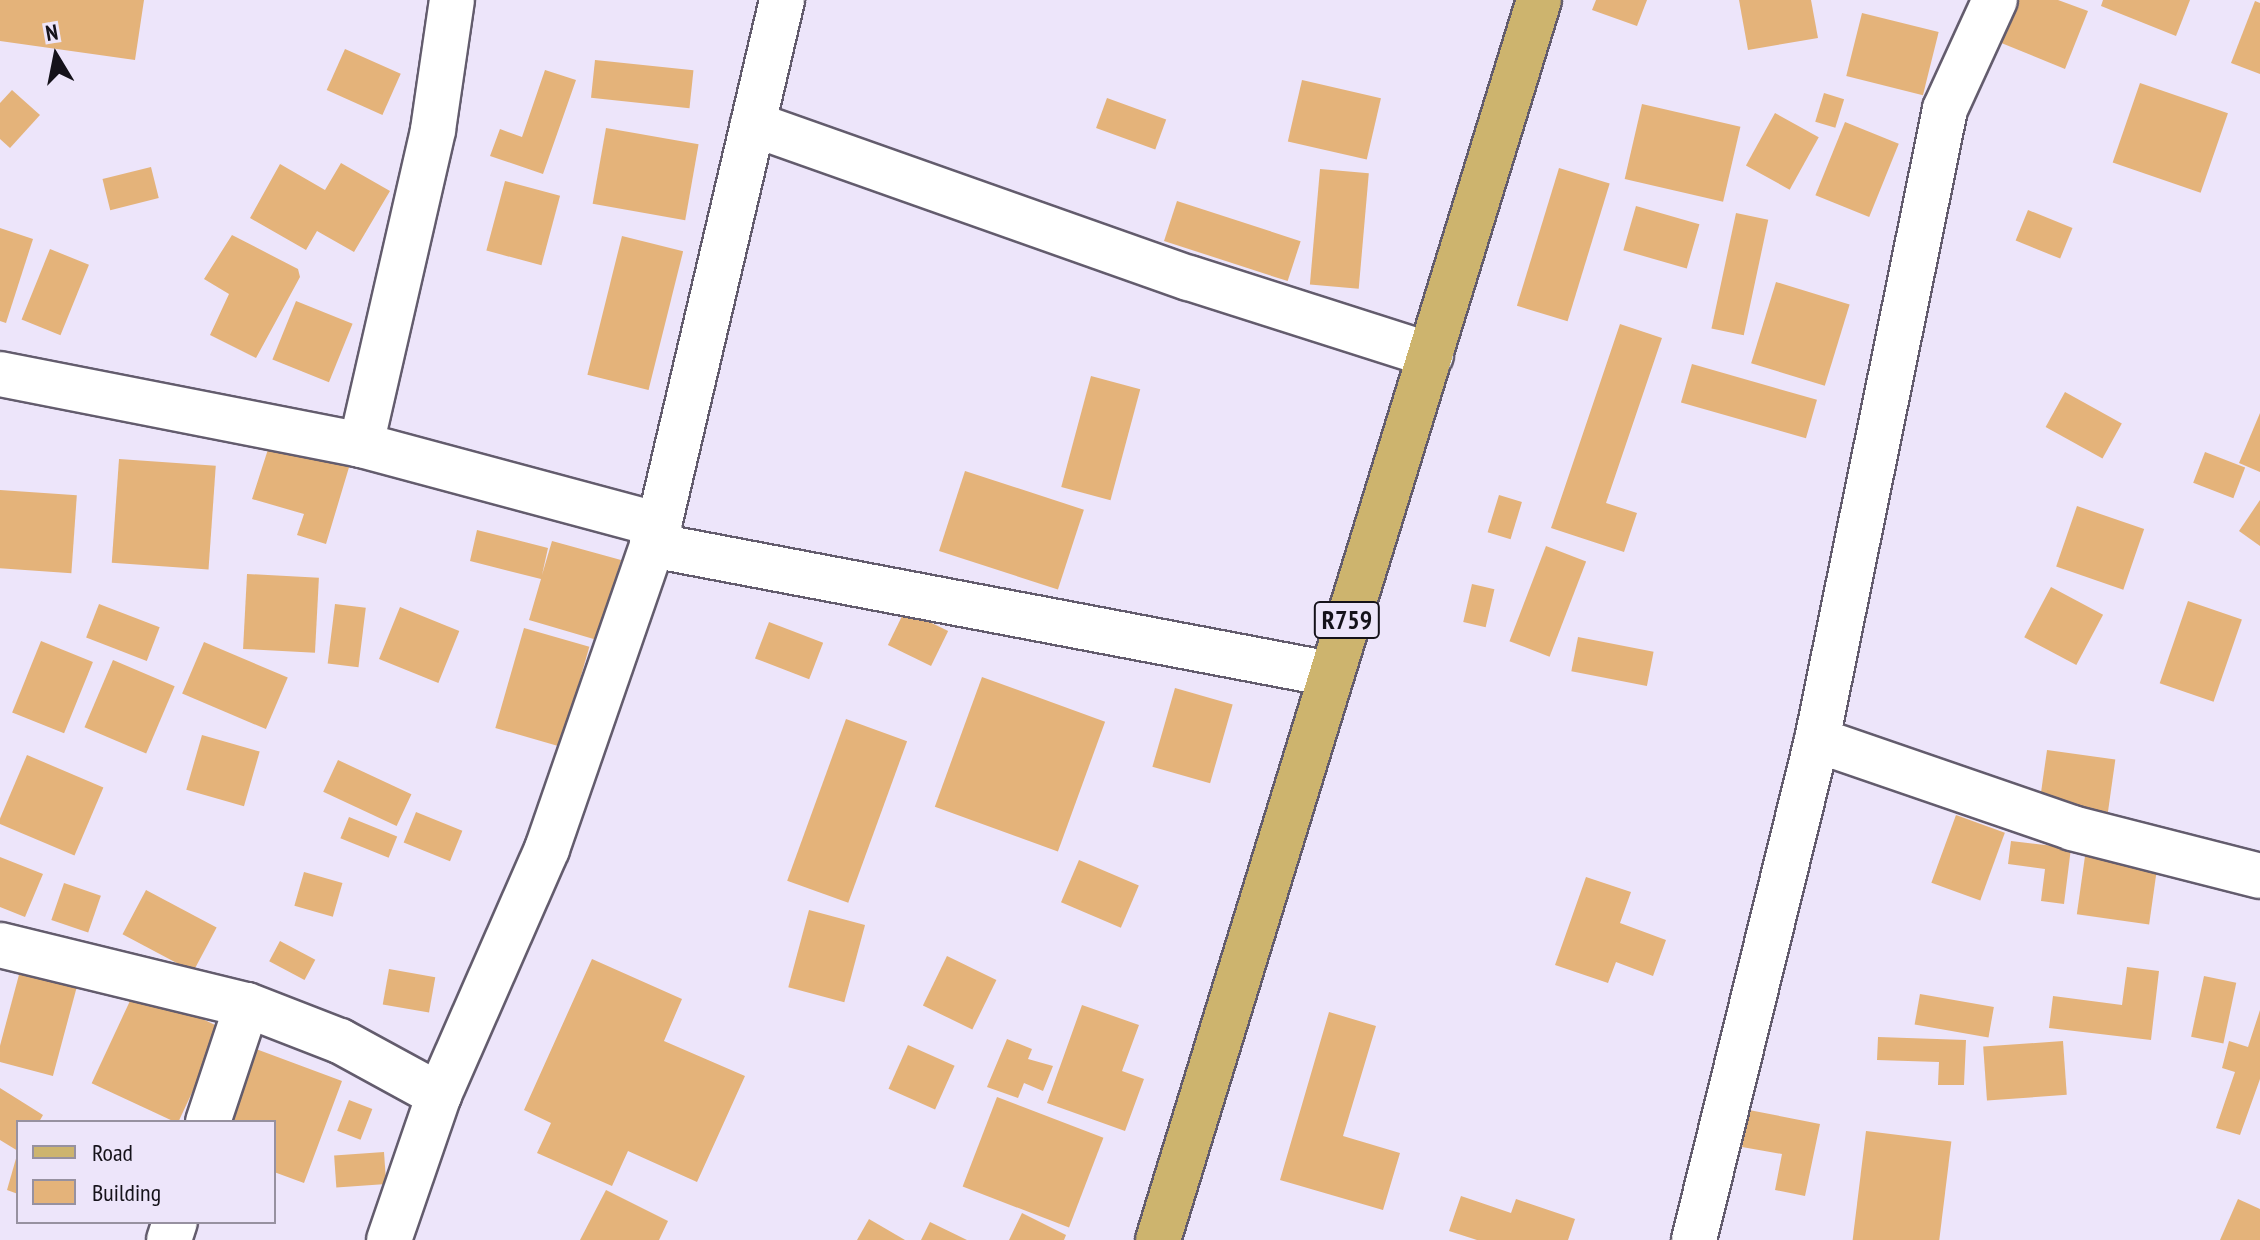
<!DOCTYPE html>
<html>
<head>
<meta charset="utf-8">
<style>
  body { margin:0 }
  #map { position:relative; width:2260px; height:1240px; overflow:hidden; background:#ede5fa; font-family:"PT Sans Narrow",sans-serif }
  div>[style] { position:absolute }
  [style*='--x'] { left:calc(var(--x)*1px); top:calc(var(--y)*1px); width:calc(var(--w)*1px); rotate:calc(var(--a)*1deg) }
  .building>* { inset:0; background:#e4b37a; transform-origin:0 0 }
  .roads { filter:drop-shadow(2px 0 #635c6d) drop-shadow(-2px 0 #635c6d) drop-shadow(0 2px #635c6d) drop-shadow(0 -2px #635c6d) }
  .minor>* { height:44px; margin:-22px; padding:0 22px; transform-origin:22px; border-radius:22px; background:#fff }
  .major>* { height:44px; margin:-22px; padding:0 22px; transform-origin:22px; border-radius:22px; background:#cdb46e }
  span { translate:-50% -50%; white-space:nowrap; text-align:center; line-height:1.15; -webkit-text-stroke:6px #ede5fa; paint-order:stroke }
  .shield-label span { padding:2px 6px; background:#ede5fa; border:2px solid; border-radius:6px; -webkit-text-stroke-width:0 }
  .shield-label { font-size:26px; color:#15121a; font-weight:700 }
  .legend { position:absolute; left:16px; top:1120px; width:260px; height:104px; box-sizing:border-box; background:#ede5fa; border:2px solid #9791a0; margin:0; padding:10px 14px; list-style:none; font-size:24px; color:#15121a }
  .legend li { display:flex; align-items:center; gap:16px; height:40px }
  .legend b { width:40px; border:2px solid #9791a0 }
  .north { position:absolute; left:16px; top:16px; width:80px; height:80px; -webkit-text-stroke:6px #ede5fa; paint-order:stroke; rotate:350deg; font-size:22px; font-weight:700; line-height:32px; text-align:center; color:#15121a }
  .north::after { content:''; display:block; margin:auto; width:28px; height:36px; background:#15121a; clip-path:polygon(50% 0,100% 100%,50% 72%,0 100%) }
</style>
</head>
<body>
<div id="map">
  <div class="building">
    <div style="clip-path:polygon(0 0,144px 0,135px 60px,0 41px)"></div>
    <div style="clip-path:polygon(1596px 0,1647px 0,1637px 26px,1592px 10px)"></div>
    <div style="clip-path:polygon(1739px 0,1811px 0,1818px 38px,1748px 50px)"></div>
    <div style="clip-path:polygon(2004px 0,2058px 0,2088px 11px,2065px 69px,1989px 38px)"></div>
    <div style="clip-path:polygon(2103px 0,2190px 0,2176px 36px,2101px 6px)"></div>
    <div style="clip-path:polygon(2255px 1px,2260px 3px,2260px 74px,2231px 63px)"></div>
    <div style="left:1862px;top:13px;width:79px;height:65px;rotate:14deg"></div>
    <div style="left:345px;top:49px;width:61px;height:45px;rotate:24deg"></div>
    <div style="left:595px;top:60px;width:99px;height:38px;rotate:6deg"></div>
    <div style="clip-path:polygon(545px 70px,576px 80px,543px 174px,490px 156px,500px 129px,522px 137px)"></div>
    <div style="left:1302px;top:80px;width:81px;height:63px;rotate:13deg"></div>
    <div style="left:2140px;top:83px;width:93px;height:84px;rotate:19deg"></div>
    <div style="clip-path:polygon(12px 90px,40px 115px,10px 148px,0 139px,0 103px)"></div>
    <div style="left:1824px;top:93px;width:21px;height:30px;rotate:17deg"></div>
    <div style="left:1107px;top:98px;width:63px;height:32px;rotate:20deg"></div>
    <div style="left:1642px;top:104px;width:101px;height:77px;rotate:13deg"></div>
    <div style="left:1775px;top:113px;width:50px;height:60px;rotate:29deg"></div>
    <div style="left:1845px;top:122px;width:58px;height:79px;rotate:22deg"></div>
    <div style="left:606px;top:128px;width:94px;height:77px;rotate:10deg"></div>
    <div style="clip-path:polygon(341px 163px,390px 191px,354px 252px,317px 231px,306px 250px,250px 218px,280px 164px,325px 190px)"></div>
    <div style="left:151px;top:167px;width:32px;height:50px;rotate:76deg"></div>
    <div style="left:1559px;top:168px;width:53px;height:144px;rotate:17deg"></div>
    <div style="left:1320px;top:169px;width:49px;height:116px;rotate:5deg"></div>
    <div style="left:505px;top:181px;width:57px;height:72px;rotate:15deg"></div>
    <div style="left:1177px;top:201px;width:130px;height:42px;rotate:18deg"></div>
    <div style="left:1636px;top:206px;width:66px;height:46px;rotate:16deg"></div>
    <div style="left:2028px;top:210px;width:48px;height:33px;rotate:22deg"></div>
    <div style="left:1736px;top:213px;width:33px;height:118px;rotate:12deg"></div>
    <div style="clip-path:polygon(0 228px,33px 239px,6px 323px,0 321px)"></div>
    <div style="clip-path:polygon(232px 235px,298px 269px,300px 277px,256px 358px,210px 335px,229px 294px,204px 279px)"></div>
    <div style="left:622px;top:236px;width:63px;height:143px;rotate:14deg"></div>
    <div style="left:50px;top:249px;width:42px;height:76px;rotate:22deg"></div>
    <div style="left:1776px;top:282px;width:77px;height:85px;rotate:17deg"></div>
    <div style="left:296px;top:301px;width:61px;height:63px;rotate:22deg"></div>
    <div style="clip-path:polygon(1620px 324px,1662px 338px,1606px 503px,1637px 513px,1624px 552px,1551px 528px)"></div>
    <div style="left:1692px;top:364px;width:130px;height:40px;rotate:16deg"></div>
    <div style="left:1091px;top:376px;width:51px;height:115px;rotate:15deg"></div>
    <div style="left:2065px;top:392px;width:65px;height:40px;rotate:29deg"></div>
    <div style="clip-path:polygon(2260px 413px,2260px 472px,2239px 463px)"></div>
    <div style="clip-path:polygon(271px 440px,350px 464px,326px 544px,297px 535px,304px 514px,252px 499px)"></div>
    <div style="left:2205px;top:452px;width:43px;height:33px;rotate:21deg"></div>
    <div style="left:119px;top:459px;width:97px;height:104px;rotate:4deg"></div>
    <div style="left:965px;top:471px;width:125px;height:84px;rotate:18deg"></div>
    <div style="left:0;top:490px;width:77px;height:78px;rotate:4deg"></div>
    <div style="left:1499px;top:495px;width:24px;height:39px;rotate:17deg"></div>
    <div style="clip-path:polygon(2260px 500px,2260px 546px,2239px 531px)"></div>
    <div style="left:2077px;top:506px;width:71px;height:64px;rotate:19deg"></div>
    <div style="clip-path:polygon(477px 530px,548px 548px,542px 575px,552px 541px,621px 560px,597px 640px,529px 620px,541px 579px,470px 561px)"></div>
    <div style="left:1546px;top:546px;width:43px;height:102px;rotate:21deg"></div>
    <div style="left:247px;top:574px;width:72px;height:75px;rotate:3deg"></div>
    <div style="left:1472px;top:584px;width:23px;height:39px;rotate:13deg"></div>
    <div style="left:2051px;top:587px;width:59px;height:57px;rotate:28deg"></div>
    <div style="left:2188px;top:601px;width:57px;height:87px;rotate:19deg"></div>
    <div style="left:99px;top:604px;width:65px;height:36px;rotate:21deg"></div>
    <div style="left:335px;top:604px;width:31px;height:60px;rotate:7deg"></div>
    <div style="left:400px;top:607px;width:64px;height:56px;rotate:22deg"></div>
    <div style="left:905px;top:610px;width:48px;height:39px;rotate:26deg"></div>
    <div style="left:769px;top:622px;width:58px;height:39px;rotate:21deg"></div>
    <div style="left:524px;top:628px;width:68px;height:104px;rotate:16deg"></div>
    <div style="left:1578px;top:637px;width:77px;height:35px;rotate:11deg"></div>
    <div style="left:41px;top:641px;width:56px;height:77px;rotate:22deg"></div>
    <div style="left:204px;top:642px;width:91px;height:56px;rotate:23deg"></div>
    <div style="left:113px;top:660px;width:67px;height:73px;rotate:23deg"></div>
    <div style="left:982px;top:677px;width:131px;height:138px;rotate:20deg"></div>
    <div style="left:1175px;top:688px;width:60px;height:82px;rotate:16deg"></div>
    <div style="left:846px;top:719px;width:65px;height:172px;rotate:20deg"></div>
    <div style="left:202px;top:735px;width:60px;height:57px;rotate:16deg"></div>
    <div style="left:2047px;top:750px;width:69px;height:53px;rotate:8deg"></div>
    <div style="left:27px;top:755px;width:83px;height:74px;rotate:23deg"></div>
    <div style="left:338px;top:760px;width:81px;height:35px;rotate:25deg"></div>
    <div style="left:416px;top:812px;width:50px;height:33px;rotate:22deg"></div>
    <div style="left:1956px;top:815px;width:52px;height:72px;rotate:20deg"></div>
    <div style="left:349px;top:817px;width:52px;height:23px;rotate:22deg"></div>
    <div style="clip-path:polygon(2011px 841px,2071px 848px,2064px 904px,2041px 901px,2045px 869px,2008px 864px)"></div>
    <div style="left:2087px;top:842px;width:73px;height:73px;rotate:8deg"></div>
    <div style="clip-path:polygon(0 857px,43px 874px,25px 917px,0 907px)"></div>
    <div style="left:1079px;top:860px;width:65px;height:46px;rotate:23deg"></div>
    <div style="left:304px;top:872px;width:40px;height:35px;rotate:16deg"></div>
    <div style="clip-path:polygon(1586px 877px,1631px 892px,1620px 923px,1666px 940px,1653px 976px,1616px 962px,1608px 983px,1555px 965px)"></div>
    <div style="left:64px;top:883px;width:39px;height:39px;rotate:19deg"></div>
    <div style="left:146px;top:890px;width:80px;height:50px;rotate:28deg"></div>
    <div style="left:809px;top:910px;width:58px;height:80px;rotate:15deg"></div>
    <div style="left:280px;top:941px;width:40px;height:23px;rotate:28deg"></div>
    <div style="left:947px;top:956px;width:55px;height:55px;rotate:26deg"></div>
    <div style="clip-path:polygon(592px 959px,682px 999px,664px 1041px,745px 1076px,697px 1182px,628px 1151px,612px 1186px,537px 1153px,551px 1123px,524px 1110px)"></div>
    <div style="clip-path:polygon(2127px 967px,2159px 971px,2151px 1040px,2049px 1028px,2053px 996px,2122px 1005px)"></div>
    <div style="left:389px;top:969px;width:47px;height:36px;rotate:10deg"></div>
    <div style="left:20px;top:971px;width:59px;height:93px;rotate:15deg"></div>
    <div style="left:2204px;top:976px;width:33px;height:62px;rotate:12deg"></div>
    <div style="left:136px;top:988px;width:95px;height:105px;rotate:25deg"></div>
    <div style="left:1920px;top:994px;width:75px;height:31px;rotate:10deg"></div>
    <div style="clip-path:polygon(1082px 1005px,1139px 1025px,1122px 1071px,1144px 1079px,1125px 1131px,1047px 1103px)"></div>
    <div style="clip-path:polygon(2260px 1010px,2260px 1079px,2240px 1135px,2216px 1128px,2235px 1072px,2222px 1068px,2229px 1041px,2248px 1047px)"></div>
    <div style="clip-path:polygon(1329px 1012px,1376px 1026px,1343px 1136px,1400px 1153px,1383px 1210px,1280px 1180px)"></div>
    <div style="clip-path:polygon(1878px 1037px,1966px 1040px,1964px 1085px,1938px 1085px,1939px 1062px,1877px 1060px)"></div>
    <div style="clip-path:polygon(1007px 1039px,1032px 1049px,1028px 1059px,1053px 1066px,1043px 1091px,1024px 1083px,1018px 1098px,987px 1087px)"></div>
    <div style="left:2063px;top:1041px;width:54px;height:80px;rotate:86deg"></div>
    <div style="left:908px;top:1045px;width:51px;height:48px;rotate:24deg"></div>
    <div style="clip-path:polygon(256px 1049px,342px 1081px,304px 1183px,274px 1172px,274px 1122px,228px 1122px)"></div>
    <div style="clip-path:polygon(0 1088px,43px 1115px,39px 1122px,18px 1122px,18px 1151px,0 1140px)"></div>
    <div style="left:997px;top:1097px;width:114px;height:96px;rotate:21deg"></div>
    <div style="left:349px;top:1100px;width:25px;height:33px;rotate:21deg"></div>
    <div style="clip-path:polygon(1749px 1110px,1820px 1124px,1805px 1196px,1775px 1190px,1782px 1154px,1742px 1147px)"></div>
    <div style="left:1866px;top:1131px;width:86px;height:110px;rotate:7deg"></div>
    <div style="left:384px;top:1152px;width:32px;height:50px;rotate:86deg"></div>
    <div style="clip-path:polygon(17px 1155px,18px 1155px,18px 1194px,7px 1190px)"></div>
    <div style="clip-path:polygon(606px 1190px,668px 1221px,659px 1240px,580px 1240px)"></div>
    <div style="clip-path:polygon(1461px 1196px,1511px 1213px,1516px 1199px,1575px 1219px,1568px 1240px,1477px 1240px,1449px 1231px)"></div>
    <div style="clip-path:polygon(2238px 1199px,2260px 1209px,2260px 1240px,2220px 1240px)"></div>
    <div style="clip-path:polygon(1022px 1213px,1066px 1235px,1064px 1240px,1009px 1240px)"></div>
    <div style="clip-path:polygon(869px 1219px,905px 1240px,857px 1240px)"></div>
    <div style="clip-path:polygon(930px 1222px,967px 1240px,921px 1240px)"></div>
  </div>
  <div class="roads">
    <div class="minor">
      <div style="--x:753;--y:124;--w:462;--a:19.5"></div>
      <div style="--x:1189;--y:278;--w:254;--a:17.7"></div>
      <div style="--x:0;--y:374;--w:368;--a:11.1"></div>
      <div style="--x:361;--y:445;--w:309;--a:15"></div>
      <div style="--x:361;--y:445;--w:323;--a:-77.1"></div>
      <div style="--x:433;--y:130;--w:131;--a:-81.7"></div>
      <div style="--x:652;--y:545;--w:690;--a:10.77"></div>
      <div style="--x:1817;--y:740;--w:270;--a:19"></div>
      <div style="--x:2072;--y:828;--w:194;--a:14.3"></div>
      <div style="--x:0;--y:945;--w:254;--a:13.7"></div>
      <div style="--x:247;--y:1005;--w:100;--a:21.2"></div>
      <div style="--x:340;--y:1041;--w:113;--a:28.6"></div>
      <div style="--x:208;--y:1122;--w:123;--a:-71.6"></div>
      <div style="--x:169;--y:1240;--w:19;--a:-72"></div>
      <div style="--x:389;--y:1240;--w:153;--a:-71"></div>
      <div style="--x:439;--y:1095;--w:269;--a:-66.3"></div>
      <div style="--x:547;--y:849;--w:343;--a:-70.9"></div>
      <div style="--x:659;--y:525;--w:539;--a:-76.81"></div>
      <div style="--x:1694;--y:1240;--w:515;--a:-76.18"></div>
      <div style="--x:1817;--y:740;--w:644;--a:-78.53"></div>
      <div style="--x:1945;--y:109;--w:120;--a:-65.4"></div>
    </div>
    <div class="major">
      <div style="--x:1158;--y:1240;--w:1297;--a:-72.92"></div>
    </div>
  </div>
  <div class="shield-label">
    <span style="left:1347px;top:620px">R759</span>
  </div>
  <ul class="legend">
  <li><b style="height:10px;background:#cdb46e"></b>Road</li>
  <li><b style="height:22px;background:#e4b37a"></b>Building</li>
  </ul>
  <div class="north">N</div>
</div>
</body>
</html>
